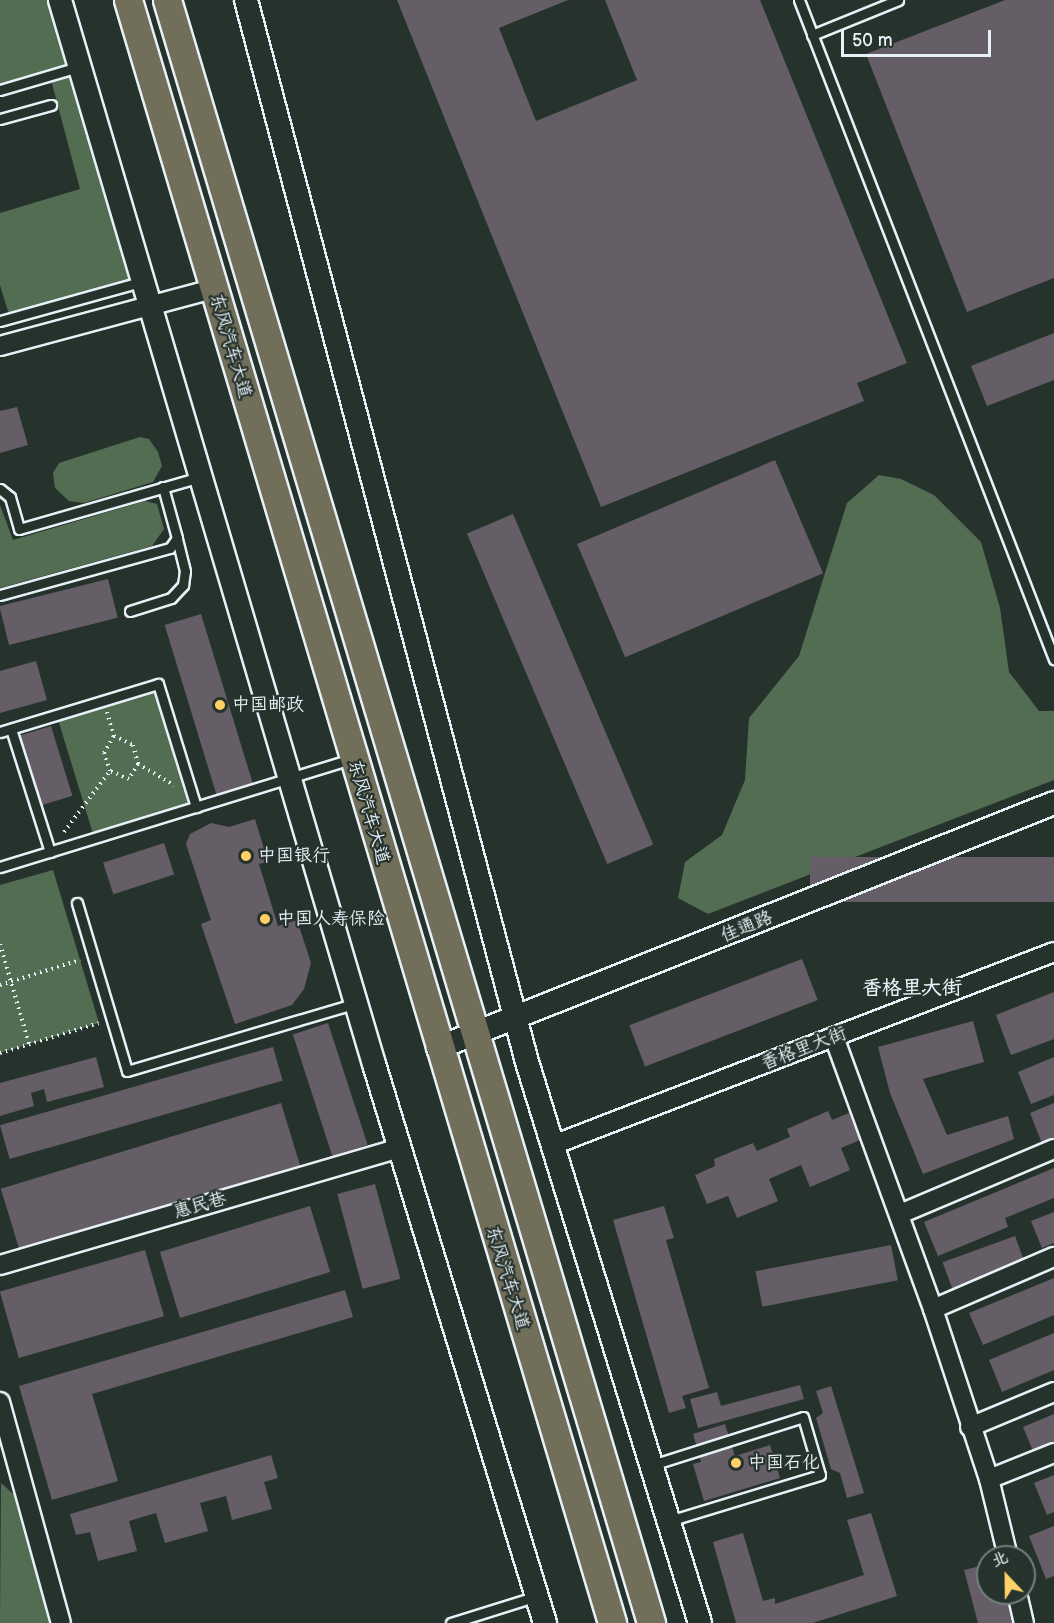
<!DOCTYPE html>
<html>
<head>
<meta charset="utf-8">
<style>
  body { margin:0 }
  #map { position:relative; width:1054px; height:1623px; overflow:hidden; background:#26332d; font-family:"Balsamiq Sans","LXGW WenKai TC",sans-serif }
  div>[style] { position:absolute }
  [style*='--x'] { left:calc(var(--x)*1px); top:calc(var(--y)*1px); width:calc(var(--w)*1px); rotate:calc(var(--a)*1deg) }
  .green>* { inset:0; background:#536d53; transform-origin:0 0 }
  .building>* { inset:0; background:#655e66; transform-origin:0 0 }
  .path>* { height:4px; margin-top:-2px; transform-origin:0; background:repeating-linear-gradient(90deg,#e8f1f8 0 1.5px,transparent 0 6px) }
  .roads { filter:drop-shadow(2px 0 #e8f1f8) drop-shadow(-2px 0 #e8f1f8) drop-shadow(0 2px #e8f1f8) drop-shadow(0 -2px #e8f1f8) }
  .service>* { height:9px; margin:-4.5px; padding:0 4.5px; transform-origin:4.5px; border-radius:4.5px; background:#26332d }
  .minor>* { height:18px; margin:-9px; padding:0 9px; transform-origin:9px; border-radius:9px; background:#26332d }
  .tertiary>* { height:22px; margin:-11px; padding:0 11px; transform-origin:11px; border-radius:11px; background:#26332d }
  .primary>* { height:27px; margin:-13.5px; padding:0 13.5px; transform-origin:13.5px; border-radius:13.5px; background:#716e59 }
  .dots>* { width:16px; height:16px; translate:-50% -50%; box-sizing:border-box; border:3px solid #26332d; border-radius:50% }
  span { translate:-50% -50%; white-space:nowrap; text-align:center; line-height:1.15; -webkit-text-stroke:4.5px #26332d; paint-order:stroke }
  .street-label { font-size:18px; color:#e8f1f8 }
  .poi-label { font-size:18px; color:#e8f1f8 }
  .left { translate:0 -50%; text-align:left }
  .neighbourhood-label { font-size:20px; color:#e8f1f8; font-weight:700 }
  .north { position:absolute; left:976px; top:1545px; width:60px; height:60px; box-sizing:border-box; background:#26332d; border:2px solid #747f7e; border-radius:50%; rotate:338deg; font-size:16px; font-weight:700; line-height:24px; text-align:center; color:#e8f1f8 }
  .north::after { content:''; display:block; margin:auto; width:21px; height:27px; background:#ffd166; clip-path:polygon(50% 0,100% 100%,50% 72%,0 100%) }
  .scale { position:absolute; left:841px; top:30px; width:150px; height:27px; box-sizing:border-box; border:3px solid #e8f1f8; border-top:0; padding-left:8px; font-size:18px; line-height:21px; white-space:nowrap; color:#e8f1f8; -webkit-text-stroke:4px #26332d; paint-order:stroke }
</style>
</head>
<body>
<div id="map">
  <div class="green">
    <div style="clip-path:polygon(0 0,60px 0,144px 281px,10px 318px,0 285px,0 213px,80px 189px,50px 76px,0 90px)"></div>
    <div style="clip-path:polygon(140px 437px,149px 439px,158px 452px,162px 466px,153px 482px,84px 503px,69px 501px,55px 488px,53px 473px,59px 463px)"></div>
    <div style="clip-path:polygon(879px 475px,901px 479px,934px 495px,981px 542px,1000px 608px,1009px 672px,1039px 711px,1054px 711px,1054px 780px,708px 914px,678px 898px,685px 862px,722px 835px,745px 780px,749px 718px,799px 656px,847px 503px)"></div>
    <div style="clip-path:polygon(145px 501px,157px 504px,164px 529px,152px 546px,0 588px,0 505px,13px 540px)"></div>
    <div style="left:158px;top:684px;width:129px;height:106px;rotate:73deg"></div>
    <div style="clip-path:polygon(53px 870px,99px 1023px,0 1053px,0 885px)"></div>
    <div style="clip-path:polygon(1px 1483px,19px 1499px,49px 1623px,0 1623px)"></div>
  </div>
  <div class="building">
    <div style="clip-path:polygon(397px 0,568px 0,499px 28px,536px 121px,637px 80px,605px 0,760px 0,907px 363px,857px 383px,864px 401px,601px 507px)"></div>
    <div style="clip-path:polygon(1005px 0,1054px 0,1054px 278px,967px 312px,866px 54px)"></div>
    <div style="clip-path:polygon(1054px 333px,1054px 380px,987px 406px,971px 366px)"></div>
    <div style="clip-path:polygon(17px 407px,28px 445px,0 453px,0 411px)"></div>
    <div style="left:775px;top:460px;width:123px;height:215px;rotate:67deg"></div>
    <div style="left:513px;top:514px;width:359px;height:50px;rotate:67deg"></div>
    <div style="left:108px;top:579px;width:40px;height:112px;rotate:76deg"></div>
    <div style="left:201px;top:614px;width:177px;height:38px;rotate:73deg"></div>
    <div style="clip-path:polygon(36px 661px,47px 700px,0 713px,0 671px)"></div>
    <div style="left:51px;top:726px;width:73px;height:34px;rotate:73deg"></div>
    <div style="clip-path:polygon(255px 819px,268px 862px,259px 864px,278px 926px,297px 920px,311px 963px,304px 989px,292px 1005px,235px 1024px,201px 924px,211px 920px,186px 844px,190px 834px,211px 823px,229px 827px)"></div>
    <div style="left:164px;top:843px;width:33px;height:64px;rotate:72deg"></div>
    <div style="left:1054px;top:857px;width:45px;height:244px;rotate:90deg"></div>
    <div style="left:802px;top:959px;width:44px;height:185px;rotate:69deg"></div>
    <div style="clip-path:polygon(1054px 992px,1054px 1039px,1011px 1055px,996px 1015px)"></div>
    <div style="clip-path:polygon(973px 1021px,984px 1062px,923px 1079px,947px 1135px,1008px 1116px,1014px 1139px,923px 1174px,890px 1093px,878px 1047px)"></div>
    <div style="left:328px;top:1023px;width:128px;height:37px;rotate:72deg"></div>
    <div style="left:273px;top:1047px;width:35px;height:284px;rotate:74deg"></div>
    <div style="clip-path:polygon(96px 1057px,104px 1087px,47px 1102px,44px 1089px,31px 1093px,34px 1106px,0 1116px,0 1083px)"></div>
    <div style="clip-path:polygon(1054px 1057px,1054px 1095px,1031px 1104px,1018px 1072px)"></div>
    <div style="left:281px;top:1103px;width:68px;height:293px;rotate:73deg"></div>
    <div style="clip-path:polygon(1054px 1103px,1054px 1141px,1043px 1146px,1030px 1113px)"></div>
    <div style="clip-path:polygon(828px 1111px,832px 1120px,849px 1113px,860px 1140px,841px 1148px,850px 1170px,810px 1187px,801px 1165px,769px 1179px,778px 1201px,737px 1218px,728px 1196px,707px 1204px,695px 1175px,715px 1166px,714px 1159px,753px 1143px,757px 1151px,790px 1137px,787px 1129px)"></div>
    <div style="clip-path:polygon(1054px 1168px,1054px 1198px,1005px 1218px,1008px 1227px,938px 1256px,924px 1222px)"></div>
    <div style="left:375px;top:1184px;width:98px;height:39px;rotate:75deg"></div>
    <div style="left:310px;top:1206px;width:69px;height:157px;rotate:73deg"></div>
    <div style="clip-path:polygon(664px 1206px,674px 1238px,666px 1240px,709px 1388px,682px 1396px,686px 1408px,669px 1413px,613px 1220px)"></div>
    <div style="clip-path:polygon(1054px 1212px,1054px 1243px,1042px 1248px,1031px 1221px)"></div>
    <div style="left:1015px;top:1236px;width:29px;height:77px;rotate:70deg"></div>
    <div style="left:891px;top:1245px;width:36px;height:138px;rotate:79deg"></div>
    <div style="left:145px;top:1250px;width:69px;height:151px;rotate:74deg"></div>
    <div style="clip-path:polygon(1054px 1278px,1054px 1315px,983px 1345px,969px 1313px)"></div>
    <div style="clip-path:polygon(345px 1290px,353px 1317px,92px 1394px,118px 1481px,52px 1500px,19px 1386px)"></div>
    <div style="clip-path:polygon(1054px 1333px,1054px 1370px,1002px 1392px,989px 1360px)"></div>
    <div style="clip-path:polygon(800px 1385px,804px 1399px,698px 1428px,690px 1399px,717px 1392px,721px 1406px)"></div>
    <div style="clip-path:polygon(831px 1386px,864px 1493px,847px 1498px,840px 1473px,831px 1469px,816px 1418px,823px 1413px,816px 1391px)"></div>
    <div style="clip-path:polygon(1054px 1414px,1054px 1451px,1036px 1458px,1023px 1427px)"></div>
    <div style="clip-path:polygon(725px 1424px,735px 1456px,770px 1445px,780px 1478px,704px 1501px,693px 1464px,701px 1462px,693px 1434px)"></div>
    <div style="clip-path:polygon(271px 1455px,278px 1478px,264px 1482px,272px 1509px,232px 1520px,226px 1496px,200px 1503px,208px 1531px,165px 1543px,156px 1513px,129px 1521px,137px 1551px,98px 1561px,90px 1532px,76px 1535px,70px 1514px)"></div>
    <div style="clip-path:polygon(1054px 1475px,1054px 1512px,1047px 1515px,1034px 1483px)"></div>
    <div style="clip-path:polygon(871px 1513px,897px 1596px,813px 1623px,736px 1623px,713px 1542px,743px 1533px,763px 1601px,775px 1598px,775px 1604px,864px 1575px,847px 1520px)"></div>
    <div style="clip-path:polygon(1054px 1526px,1054px 1576px,1046px 1579px,1029px 1536px)"></div>
    <div style="clip-path:polygon(988px 1564px,988px 1593px,1008px 1593px,1016px 1623px,978px 1623px,964px 1570px)"></div>
  </div>
  <div class="path">
    <div style="--x:107;--y:712;--w:25;--a:74"></div>
    <div style="--x:114;--y:736;--w:21;--a:25"></div>
    <div style="--x:133;--y:745;--w:20;--a:75"></div>
    <div style="--x:138;--y:764;--w:17;--a:121"></div>
    <div style="--x:129;--y:779;--w:21;--a:-157"></div>
    <div style="--x:110;--y:771;--w:19;--a:-108"></div>
    <div style="--x:104;--y:753;--w:20;--a:-60"></div>
    <div style="--x:138;--y:764;--w:42;--a:30.3"></div>
    <div style="--x:64;--y:832;--w:76;--a:-53"></div>
    <div style="--x:0;--y:944;--w:104;--a:73.8"></div>
    <div style="--x:0;--y:985;--w:84;--a:-17.4"></div>
    <div style="--x:0;--y:1053;--w:103;--a:-16.9"></div>
  </div>
  <div class="roads">
    <div class="service">
      <div style="--x:799;--y:0;--w:707;--a:68.85"></div>
      <div style="--x:812;--y:35;--w:93;--a:-22.1"></div>
      <div style="--x:0;--y:90;--w:81;--a:-16.4"></div>
      <div style="--x:0;--y:119;--w:53;--a:-15.4"></div>
      <div style="--x:0;--y:321;--w:149;--a:-15.5"></div>
      <div style="--x:0;--y:489;--w:13;--a:39"></div>
      <div style="--x:10;--y:497;--w:33;--a:74"></div>
      <div style="--x:19;--y:529;--w:188;--a:-16"></div>
      <div style="--x:0;--y:595;--w:176;--a:-15.5"></div>
      <div style="--x:170;--y:548;--w:12;--a:-55"></div>
      <div style="--x:177;--y:538;--w:53;--a:-105.4"></div>
      <div style="--x:130;--y:611;--w:43;--a:-17.6"></div>
      <div style="--x:171;--y:598;--w:18;--a:-47"></div>
      <div style="--x:183;--y:585;--w:14;--a:-82"></div>
      <div style="--x:185;--y:571;--w:34;--a:-104"></div>
      <div style="--x:11;--y:729;--w:129;--a:72.4"></div>
      <div style="--x:0;--y:732;--w:165;--a:-16.9"></div>
      <div style="--x:158;--y:684;--w:129;--a:72.8"></div>
      <div style="--x:0;--y:867;--w:368;--a:-17.1"></div>
      <div style="--x:77;--y:903;--w:175;--a:73.4"></div>
      <div style="--x:127;--y:1071;--w:239;--a:-16.5"></div>
      <div style="--x:652;--y:1465;--w:158;--a:-17.6"></div>
      <div style="--x:803;--y:1417;--w:60;--a:73.7"></div>
      <div style="--x:820;--y:1475;--w:158;--a:163.1"></div>
      <div style="--x:451;--y:1623;--w:90;--a:-17.4"></div>
    </div>
    <div class="minor">
      <div style="--x:0;--y:346;--w:220;--a:-15"></div>
      <div style="--x:834;--y:1037;--w:289;--a:70"></div>
      <div style="--x:933;--y:1309;--w:179;--a:71.8"></div>
      <div style="--x:989;--y:1479;--w:80;--a:76.3"></div>
      <div style="--x:553;--y:1145;--w:537;--a:-21.07"></div>
      <div style="--x:900;--y:1214;--w:167;--a:-22.9"></div>
      <div style="--x:0;--y:1265;--w:416;--a:-16.3"></div>
      <div style="--x:933;--y:1309;--w:132;--a:-23.3"></div>
      <div style="--x:0;--y:1402;--w:229;--a:74.6"></div>
      <div style="--x:970;--y:1427;--w:91;--a:-22.6"></div>
      <div style="--x:989;--y:1479;--w:70;--a:-21.8"></div>
      <div style="--x:1017;--y:1593;--w:31;--a:77"></div>
    </div>
    <div class="tertiary">
      <div style="--x:60;--y:0;--w:1109;--a:73.56"></div>
      <div style="--x:374;--y:1064;--w:585;--a:72.99"></div>
      <div style="--x:246;--y:0;--w:1099;--a:75.18"></div>
      <div style="--x:527;--y:1062;--w:587;--a:72.86"></div>
      <div style="--x:438;--y:1048;--w:663;--a:-21.69"></div>
    </div>
    <div class="primary">
      <div style="--x:128;--y:0;--w:1694;--a:73.39"></div>
      <div style="--x:167;--y:0;--w:1694;--a:73.39"></div>
    </div>
  </div>
  <div class="dots">
    <div style="left:220px;top:705px;background:#ffd166"></div>
    <div style="left:246px;top:856px;background:#ffd166"></div>
    <div style="left:265px;top:919px;background:#ffd166"></div>
    <div style="left:736px;top:1463px;background:#ffd166"></div>
  </div>
  <div class="street-label">
    <span style="left:230px;top:346px;rotate:74deg">东风汽车大道</span>
    <span style="left:368px;top:812px;rotate:74deg">东风汽车大道</span>
    <span style="left:747px;top:927px;rotate:-22deg">佳通路</span>
    <span style="left:804px;top:1049px;rotate:-21deg">香格里大街</span>
    <span style="left:200px;top:1206px;rotate:-16deg">惠民巷</span>
    <span style="left:507px;top:1278px;rotate:73deg">东风汽车大道</span>
  </div>
  <div class="poi-label">
    <span class="left" style="left:232px;top:705px">中国邮政</span>
    <span class="left" style="left:258px;top:856px">中国银行</span>
    <span class="left" style="left:277px;top:919px">中国人寿保险</span>
    <span class="left" style="left:748px;top:1463px">中国石化</span>
  </div>
  <div class="neighbourhood-label">
    <span style="left:912px;top:988px">香格里大街</span>
  </div>
  <div class="north">北</div>
  <div class="scale">50 m</div>
</div>
</body>
</html>
